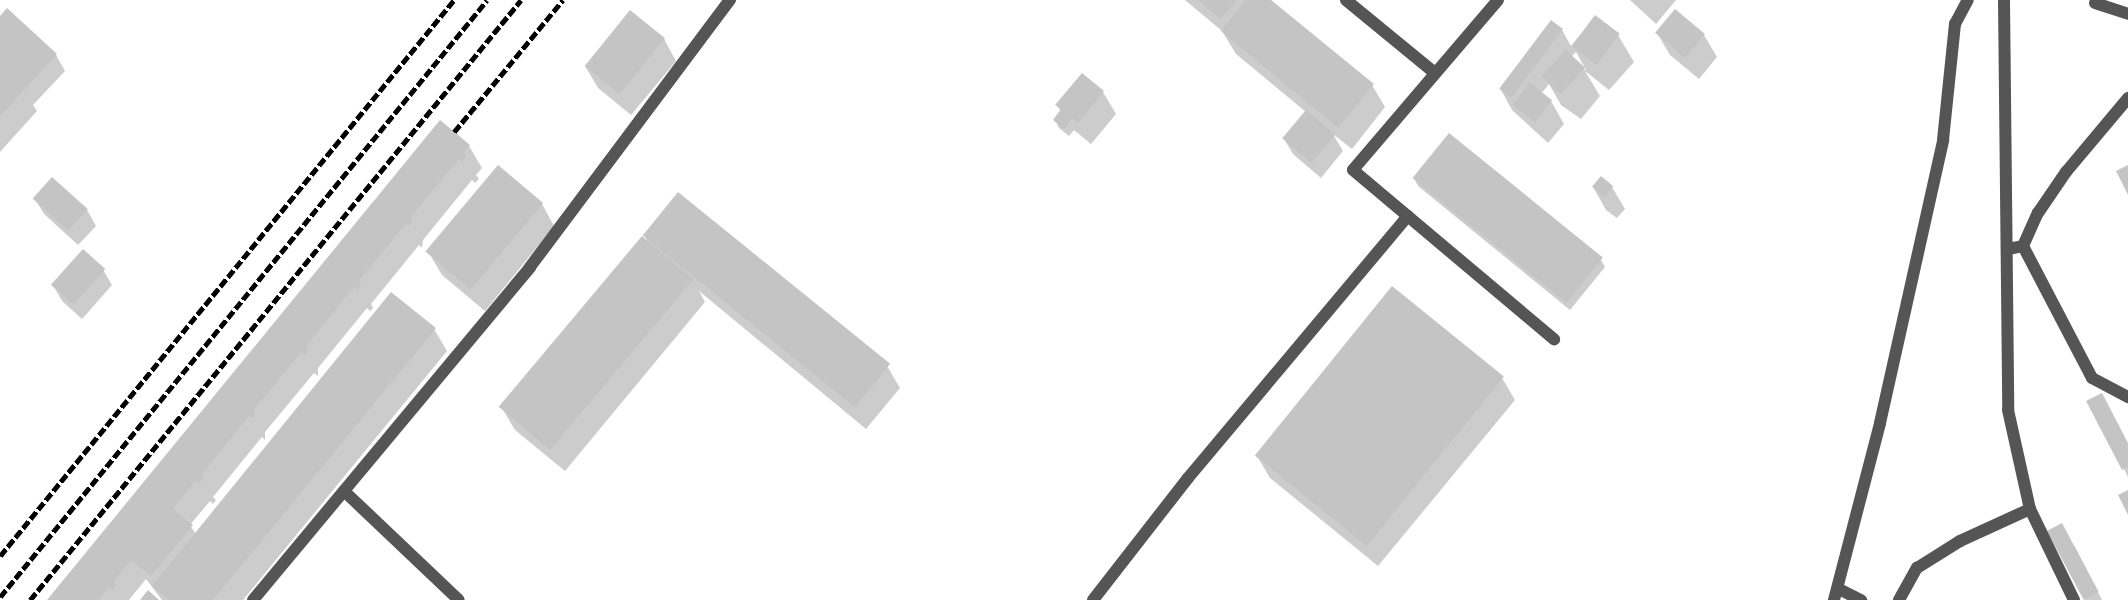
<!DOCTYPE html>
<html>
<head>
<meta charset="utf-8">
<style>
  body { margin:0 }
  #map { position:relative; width:2128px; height:600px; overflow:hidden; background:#fff; font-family:Poppins,sans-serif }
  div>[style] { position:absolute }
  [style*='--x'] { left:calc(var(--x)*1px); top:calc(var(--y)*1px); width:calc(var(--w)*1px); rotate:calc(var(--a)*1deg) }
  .shadow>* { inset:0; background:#0003 }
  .building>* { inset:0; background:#c4c4c4; transform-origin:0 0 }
  .lane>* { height:12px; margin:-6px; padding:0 6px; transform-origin:6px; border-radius:6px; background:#555 }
  .street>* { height:12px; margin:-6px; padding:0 6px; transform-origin:6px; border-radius:6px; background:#555 }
  .rail>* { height:4.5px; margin-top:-2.25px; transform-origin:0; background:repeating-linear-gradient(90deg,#000 0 9px,transparent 0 12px) }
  span { translate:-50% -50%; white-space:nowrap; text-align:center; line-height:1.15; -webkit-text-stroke:6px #fff; paint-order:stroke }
</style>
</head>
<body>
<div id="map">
  <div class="shadow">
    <div style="clip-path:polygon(1185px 0,1269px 0,1372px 85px,1385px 107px,1352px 149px,1333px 134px,1343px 151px,1321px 178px,1293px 154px,1284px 139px,1306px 112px,1236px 54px,1222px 31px)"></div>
    <div style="clip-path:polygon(1630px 0,1676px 0,1656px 24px)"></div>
    <div style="clip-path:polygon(evenodd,1595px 17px,1618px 35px,1634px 62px,1609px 90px,1585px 71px,1600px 96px,1581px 119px,1561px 105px,1549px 84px,1541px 94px,1551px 101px,1564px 124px,1548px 143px,1512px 110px,1500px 88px,1551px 22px,1562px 30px,1571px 46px,1595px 17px,1576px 52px,1586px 70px,1585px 70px,1571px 57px,1576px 52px)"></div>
    <div style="clip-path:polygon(0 18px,56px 55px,65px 71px,33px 105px,37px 111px,0 152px)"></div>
    <div style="clip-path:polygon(1657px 33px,1704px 35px,1717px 57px,1699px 79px,1670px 55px)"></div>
    <div style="clip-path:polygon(664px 39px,676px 61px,631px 115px,598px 88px,585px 66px)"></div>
    <div style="clip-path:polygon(1103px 92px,1116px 114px,1091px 144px,1074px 130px,1069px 136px,1059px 128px,1055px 120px,1061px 112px,1057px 105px)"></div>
    <div style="clip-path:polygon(469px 146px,482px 168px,476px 175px,479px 179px,475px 183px,472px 180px,423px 240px,422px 248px,419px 245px,371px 304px,373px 308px,370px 311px,367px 308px,318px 368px,318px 376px,314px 373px,265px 432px,265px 440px,262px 437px,213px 497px,216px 500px,213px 504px,210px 501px,190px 525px,196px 534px,434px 329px,447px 351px,243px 600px,162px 600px,146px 579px,129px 600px,49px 600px)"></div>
    <div style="clip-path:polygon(1414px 178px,1601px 260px,1605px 267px,1570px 310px,1418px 186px)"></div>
    <div style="clip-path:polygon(52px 179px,87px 210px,96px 226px,78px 245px,44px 214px,35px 199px)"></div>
    <div style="clip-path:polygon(1593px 187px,1612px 187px,1625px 209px,1617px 218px,1606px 210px)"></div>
    <div style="clip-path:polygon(542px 204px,554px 226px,485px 311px,442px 275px,429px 253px)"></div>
    <div style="clip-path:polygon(644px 235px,887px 366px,900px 388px,866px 429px,699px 291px,705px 302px,565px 471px,515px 430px,502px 408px,650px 245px)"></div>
    <div style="clip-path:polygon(103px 270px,112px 285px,82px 319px,62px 301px,53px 285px)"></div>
    <div style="clip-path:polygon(1502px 378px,1515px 400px,1378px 566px,1270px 478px,1257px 456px)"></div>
    <div style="clip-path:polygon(2128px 444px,2128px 477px,2124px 469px)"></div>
    <div style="clip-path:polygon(2049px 532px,2075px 547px,2102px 600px,2085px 600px)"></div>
  </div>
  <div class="building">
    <div style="clip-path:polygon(1198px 0,1237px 0,1221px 19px)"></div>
    <div style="clip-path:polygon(1246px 0,1271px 0,1374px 84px,1338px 128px,1221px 31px)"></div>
    <div style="clip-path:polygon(7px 8px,57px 54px,0 116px,0 16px)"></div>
    <div style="left:1675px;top:9px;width:39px;height:31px;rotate:40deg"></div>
    <div style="left:630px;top:10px;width:45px;height:72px;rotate:39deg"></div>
    <div style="left:1595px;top:15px;width:31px;height:39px;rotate:37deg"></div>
    <div style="left:1551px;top:20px;width:15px;height:86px;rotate:37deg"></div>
    <div style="left:1566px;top:50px;width:26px;height:36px;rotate:43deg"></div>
    <div style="clip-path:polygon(1082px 73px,1104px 91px,1078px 123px,1072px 118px,1064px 129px,1053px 120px,1061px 109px,1055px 105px)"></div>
    <div style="left:1530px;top:83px;width:28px;height:28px;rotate:38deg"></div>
    <div style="left:1306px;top:110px;width:38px;height:37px;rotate:40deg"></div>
    <div style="clip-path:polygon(440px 120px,470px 145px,463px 154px,467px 156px,462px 162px,459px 159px,410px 218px,413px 221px,409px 226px,406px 223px,358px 282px,362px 285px,357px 290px,354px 287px,305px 347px,309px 349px,305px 355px,301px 352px,253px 411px,256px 413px,252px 419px,249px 416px,201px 475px,204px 477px,199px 483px,196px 480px,173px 509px,193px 525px,151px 576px,131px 560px,113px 582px,116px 585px,112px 590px,109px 587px,98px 600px,47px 600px)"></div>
    <div style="left:1449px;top:133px;width:198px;height:58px;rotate:39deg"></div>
    <div style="left:498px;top:165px;width:59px;height:113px;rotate:40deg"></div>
    <div style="clip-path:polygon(2128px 165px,2128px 195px,2116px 171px)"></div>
    <div style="left:1601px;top:176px;width:16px;height:14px;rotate:40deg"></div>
    <div style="left:52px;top:177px;width:48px;height:29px;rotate:42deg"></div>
    <div style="left:678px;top:192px;width:273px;height:56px;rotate:39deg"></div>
    <div style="left:642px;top:236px;width:67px;height:223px;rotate:40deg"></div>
    <div style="left:83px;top:249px;width:30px;height:48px;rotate:42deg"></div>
    <div style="left:1392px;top:286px;width:144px;height:218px;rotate:39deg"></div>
    <div style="clip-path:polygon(391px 292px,436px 328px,213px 600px,169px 600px,152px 586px)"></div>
    <div style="clip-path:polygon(2102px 393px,2128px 443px,2128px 467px,2122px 470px,2086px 401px)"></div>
    <div style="clip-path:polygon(2128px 490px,2128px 515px,2118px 495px)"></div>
    <div style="left:2062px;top:523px;width:78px;height:17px;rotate:62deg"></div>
    <div style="clip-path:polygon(148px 590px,159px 600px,140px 600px)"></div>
  </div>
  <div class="lane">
    <div style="--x:1346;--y:0;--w:115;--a:39.4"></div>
    <div style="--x:1498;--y:0;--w:223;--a:130.5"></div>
    <div style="--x:1353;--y:170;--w:263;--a:40.1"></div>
    <div style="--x:2095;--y:3;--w:35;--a:18"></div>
    <div style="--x:2023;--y:246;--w:149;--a:62.4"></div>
    <div style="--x:2092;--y:378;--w:41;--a:27.8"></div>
    <div style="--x:2008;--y:249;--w:15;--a:-11"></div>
    <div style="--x:2023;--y:246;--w:36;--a:-66"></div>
    <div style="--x:2038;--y:213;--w:50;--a:-55.7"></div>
    <div style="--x:2066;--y:172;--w:97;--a:-50"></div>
    <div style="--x:344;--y:491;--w:158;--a:43.5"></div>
    <div style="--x:1839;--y:589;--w:25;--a:27"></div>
    <div style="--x:253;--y:600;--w:433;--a:-50.2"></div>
    <div style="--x:530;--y:267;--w:334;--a:-53.2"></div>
    <div style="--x:1093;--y:600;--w:155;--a:-52.1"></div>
    <div style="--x:1188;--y:478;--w:342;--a:-50"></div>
    <div style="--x:1834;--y:600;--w:183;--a:-75.4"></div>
    <div style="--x:1880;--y:423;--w:290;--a:-77.4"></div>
    <div style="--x:1943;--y:140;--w:117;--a:-84.1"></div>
    <div style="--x:1955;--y:24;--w:27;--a:-62"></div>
    <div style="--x:1899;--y:600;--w:37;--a:-61"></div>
    <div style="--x:1917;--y:568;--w:51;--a:-32.1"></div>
    <div style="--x:1960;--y:541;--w:77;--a:-24.6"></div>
  </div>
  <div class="street">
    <div style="--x:2004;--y:0;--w:410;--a:89.4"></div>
    <div style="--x:2008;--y:410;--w:101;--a:77.5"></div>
    <div style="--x:2030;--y:509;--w:101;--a:64.2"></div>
  </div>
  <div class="rail">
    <div style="--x:454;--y:132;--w:171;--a:-50.5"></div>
    <div style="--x:0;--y:556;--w:718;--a:-50.77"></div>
    <div style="--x:0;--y:597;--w:770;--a:-50.79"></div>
    <div style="--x:30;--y:600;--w:775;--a:-50.71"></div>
  </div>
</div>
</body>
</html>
